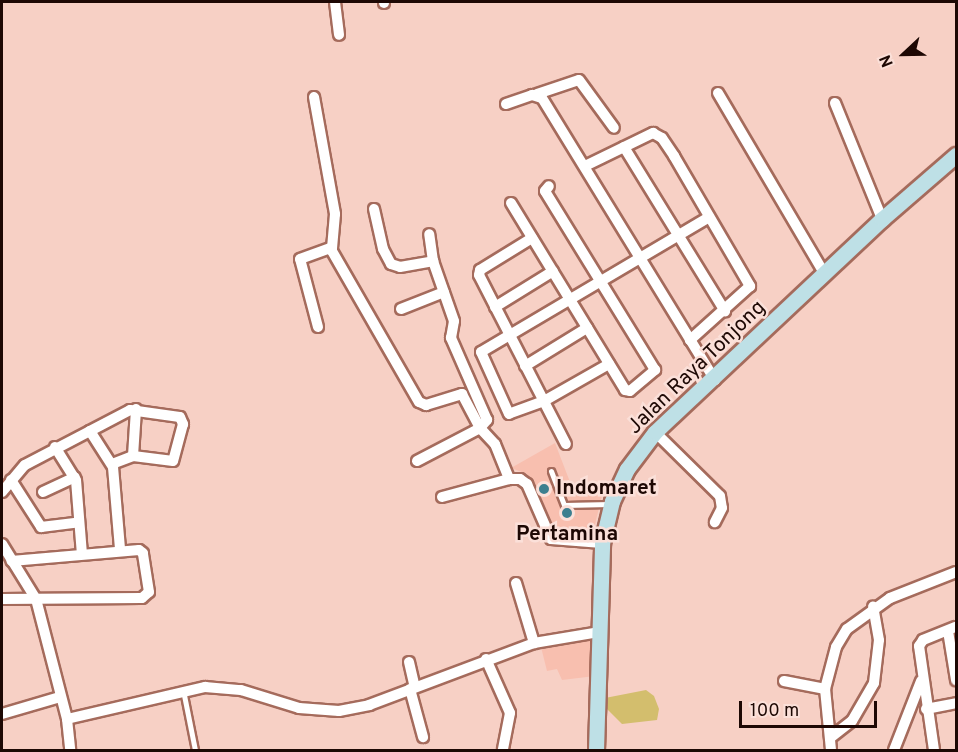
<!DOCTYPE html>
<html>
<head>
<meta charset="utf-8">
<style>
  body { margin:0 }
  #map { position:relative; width:958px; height:752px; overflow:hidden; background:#f7d0c5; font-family:Overpass,sans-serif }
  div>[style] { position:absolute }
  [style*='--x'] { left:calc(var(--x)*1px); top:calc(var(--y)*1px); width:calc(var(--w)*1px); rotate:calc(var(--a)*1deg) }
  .built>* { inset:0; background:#f8bfaf }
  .green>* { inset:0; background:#d3be6d }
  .roads { filter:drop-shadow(2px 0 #a56b5c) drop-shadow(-2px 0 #a56b5c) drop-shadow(0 2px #a56b5c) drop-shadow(0 -2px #a56b5c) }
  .service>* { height:5px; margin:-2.5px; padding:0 2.5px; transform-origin:2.5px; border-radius:2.5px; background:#fff }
  .minor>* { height:10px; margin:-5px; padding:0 5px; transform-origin:5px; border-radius:5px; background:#fff }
  .secondary>* { height:15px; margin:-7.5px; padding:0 7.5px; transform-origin:7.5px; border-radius:7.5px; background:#bee0e6 }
  .dots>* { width:16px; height:16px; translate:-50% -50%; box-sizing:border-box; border:3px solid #fbe0d9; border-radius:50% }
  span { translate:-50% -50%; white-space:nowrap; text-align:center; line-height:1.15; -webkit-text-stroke:5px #fbe0d9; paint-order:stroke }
  .street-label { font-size:21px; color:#1d0804 }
  .poi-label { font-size:21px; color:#1d0804; font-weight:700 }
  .left { translate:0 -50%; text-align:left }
  .frame { position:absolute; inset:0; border:3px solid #1d0804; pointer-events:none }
  .north { position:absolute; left:874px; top:24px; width:60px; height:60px; -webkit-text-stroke:4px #fbe0d9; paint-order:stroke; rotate:248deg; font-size:16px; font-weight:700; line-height:24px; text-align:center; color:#1d0804 }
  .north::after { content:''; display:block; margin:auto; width:21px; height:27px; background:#1d0804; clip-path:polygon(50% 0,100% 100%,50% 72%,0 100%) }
  .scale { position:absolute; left:739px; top:701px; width:138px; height:27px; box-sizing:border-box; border:3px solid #1d0804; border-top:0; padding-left:8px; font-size:18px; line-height:21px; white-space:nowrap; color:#1d0804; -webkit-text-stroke:4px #fbe0d9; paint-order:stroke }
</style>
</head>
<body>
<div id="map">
  <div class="built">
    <div style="clip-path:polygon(555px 443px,575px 495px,605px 483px,593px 533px,549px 531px,527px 474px,511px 468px)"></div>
    <div style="clip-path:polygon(595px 635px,595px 676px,562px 680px,557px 669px,547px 671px,540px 643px)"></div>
  </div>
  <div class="green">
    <div style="clip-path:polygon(646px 690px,654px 696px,659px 709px,657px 720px,622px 724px,606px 708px,605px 698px)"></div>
  </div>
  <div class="roads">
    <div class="service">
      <div style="--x:551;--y:471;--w:36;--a:69"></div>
      <div style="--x:564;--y:505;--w:46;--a:-1.2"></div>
      <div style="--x:183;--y:690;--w:61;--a:78.7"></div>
    </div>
    <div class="minor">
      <div style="--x:335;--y:2;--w:33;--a:83"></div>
      <div style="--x:384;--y:2;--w:1;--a:90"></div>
      <div style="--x:718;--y:93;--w:211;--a:59.5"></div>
      <div style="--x:537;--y:94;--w:44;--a:-18.4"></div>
      <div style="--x:579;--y:80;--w:59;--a:53.9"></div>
      <div style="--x:314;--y:97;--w:119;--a:79.8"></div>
      <div style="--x:335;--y:214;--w:37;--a:95"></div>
      <div style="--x:332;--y:251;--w:174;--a:60.1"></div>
      <div style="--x:419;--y:402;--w:8;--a:23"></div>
      <div style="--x:426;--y:405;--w:38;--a:-17"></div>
      <div style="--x:462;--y:394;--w:38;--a:62"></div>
      <div style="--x:480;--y:428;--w:22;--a:47"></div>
      <div style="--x:495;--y:444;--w:38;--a:68"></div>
      <div style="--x:509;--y:479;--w:11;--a:0"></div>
      <div style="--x:520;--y:479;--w:9;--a:36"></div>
      <div style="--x:527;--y:484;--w:60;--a:66.4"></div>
      <div style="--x:551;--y:539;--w:51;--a:4.5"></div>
      <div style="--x:835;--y:103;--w:125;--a:67.9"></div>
      <div style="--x:506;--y:104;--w:28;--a:-19"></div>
      <div style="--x:532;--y:95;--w:10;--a:17"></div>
      <div style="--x:542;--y:98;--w:331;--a:58.5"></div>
      <div style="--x:624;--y:147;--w:193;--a:58.4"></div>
      <div style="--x:585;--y:166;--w:76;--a:-25.9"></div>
      <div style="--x:653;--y:133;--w:10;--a:29"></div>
      <div style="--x:662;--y:138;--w:22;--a:56"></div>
      <div style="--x:674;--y:156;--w:151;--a:59.7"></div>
      <div style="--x:750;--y:286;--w:81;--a:138"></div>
      <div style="--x:511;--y:203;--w:219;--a:58.6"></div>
      <div style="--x:625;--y:390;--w:5;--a:11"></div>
      <div style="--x:630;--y:391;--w:33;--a:-40"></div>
      <div style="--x:655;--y:370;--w:210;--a:-121.6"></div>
      <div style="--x:545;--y:191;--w:6;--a:-51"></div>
      <div style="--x:374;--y:209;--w:41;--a:77.3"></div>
      <div style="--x:383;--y:249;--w:17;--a:62"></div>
      <div style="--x:391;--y:264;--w:9;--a:18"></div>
      <div style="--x:400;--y:267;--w:34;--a:-10"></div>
      <div style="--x:532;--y:238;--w:61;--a:148.4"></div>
      <div style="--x:480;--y:270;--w:5;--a:101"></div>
      <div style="--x:479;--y:275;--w:190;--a:62.8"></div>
      <div style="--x:495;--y:307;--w:68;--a:-31.8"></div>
      <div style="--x:401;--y:309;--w:46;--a:-21.6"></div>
      <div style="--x:318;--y:327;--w:70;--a:-104.8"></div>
      <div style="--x:300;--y:259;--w:33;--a:-20"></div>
      <div style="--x:609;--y:364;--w:75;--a:150.4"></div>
      <div style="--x:544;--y:401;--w:37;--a:160"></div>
      <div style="--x:509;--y:414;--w:68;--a:-114.3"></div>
      <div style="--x:481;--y:352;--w:265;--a:-30.6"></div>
      <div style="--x:525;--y:366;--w:73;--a:-31.5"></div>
      <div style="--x:90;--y:431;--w:45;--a:-27.7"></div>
      <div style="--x:130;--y:410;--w:50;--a:8"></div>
      <div style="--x:180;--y:417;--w:8;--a:67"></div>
      <div style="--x:183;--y:424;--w:38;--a:105"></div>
      <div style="--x:173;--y:461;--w:40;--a:-172.9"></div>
      <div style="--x:133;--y:456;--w:22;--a:159"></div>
      <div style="--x:655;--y:432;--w:91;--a:44.6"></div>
      <div style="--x:720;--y:496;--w:12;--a:81"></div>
      <div style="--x:722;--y:508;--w:16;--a:117"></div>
      <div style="--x:55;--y:447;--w:39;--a:58"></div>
      <div style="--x:76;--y:480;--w:74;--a:85.4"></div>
      <div style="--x:133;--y:456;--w:47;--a:-86.3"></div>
      <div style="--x:417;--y:461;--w:71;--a:-27.6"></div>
      <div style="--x:480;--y:428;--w:11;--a:-49"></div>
      <div style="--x:487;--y:420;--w:90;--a:-113.7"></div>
      <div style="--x:451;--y:338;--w:17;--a:-80"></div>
      <div style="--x:454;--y:321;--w:64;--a:-109.3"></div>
      <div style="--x:433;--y:261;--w:27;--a:-98"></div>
      <div style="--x:11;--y:480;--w:56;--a:57.4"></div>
      <div style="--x:41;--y:527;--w:38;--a:-7"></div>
      <div style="--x:2;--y:492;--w:35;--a:-50"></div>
      <div style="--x:25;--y:465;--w:73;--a:-27.6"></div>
      <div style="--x:90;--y:431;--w:43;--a:57.4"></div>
      <div style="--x:113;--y:467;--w:82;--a:85.1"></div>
      <div style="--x:43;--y:492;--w:35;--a:-25"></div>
      <div style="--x:442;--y:497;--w:69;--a:-15"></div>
      <div style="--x:2;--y:544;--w:65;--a:58.3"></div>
      <div style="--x:36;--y:599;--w:124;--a:75.5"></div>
      <div style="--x:67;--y:719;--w:31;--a:84"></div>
      <div style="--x:516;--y:583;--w:63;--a:73.3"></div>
      <div style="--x:2;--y:599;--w:140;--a:-0.4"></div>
      <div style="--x:142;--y:598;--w:9;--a:-41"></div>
      <div style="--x:149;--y:592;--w:39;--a:-99"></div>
      <div style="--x:143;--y:553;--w:5;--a:-143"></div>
      <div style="--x:139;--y:550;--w:128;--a:175.1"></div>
      <div style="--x:948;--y:631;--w:50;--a:80.7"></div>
      <div style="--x:486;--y:659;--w:59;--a:66"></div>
      <div style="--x:510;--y:713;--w:38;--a:101"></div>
      <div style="--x:409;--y:662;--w:26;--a:77"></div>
      <div style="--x:784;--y:681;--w:42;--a:11"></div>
      <div style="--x:410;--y:689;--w:50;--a:74.8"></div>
      <div style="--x:926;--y:709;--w:31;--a:-11"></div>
      <div style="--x:2;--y:714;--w:60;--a:-16.3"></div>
      <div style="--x:67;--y:719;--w:142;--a:-13.1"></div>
      <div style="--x:205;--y:687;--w:36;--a:5"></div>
      <div style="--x:241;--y:690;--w:61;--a:17.2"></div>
      <div style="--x:299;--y:708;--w:40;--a:4.3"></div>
      <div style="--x:339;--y:711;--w:31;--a:-11"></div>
      <div style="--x:369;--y:705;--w:176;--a:-20.6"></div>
      <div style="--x:534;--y:643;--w:67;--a:-9.5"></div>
      <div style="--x:830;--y:738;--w:28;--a:-38"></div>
      <div style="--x:852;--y:721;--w:44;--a:-59.9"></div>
      <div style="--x:874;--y:683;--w:43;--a:-83.4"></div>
      <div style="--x:879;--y:640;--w:34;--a:-100"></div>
      <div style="--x:831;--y:750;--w:61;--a:-95.6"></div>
      <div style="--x:825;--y:689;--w:43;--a:-75.3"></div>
      <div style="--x:836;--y:647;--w:21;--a:-59"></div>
      <div style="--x:847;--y:629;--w:53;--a:-35.8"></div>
      <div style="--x:890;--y:598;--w:71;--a:-21.5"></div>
      <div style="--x:894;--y:750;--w:74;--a:-68.6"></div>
      <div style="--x:934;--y:750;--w:105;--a:-98.2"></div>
      <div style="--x:919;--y:646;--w:7;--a:-56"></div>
      <div style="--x:923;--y:640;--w:35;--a:-22"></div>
    </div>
    <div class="secondary">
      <div style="--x:596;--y:750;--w:207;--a:-88.3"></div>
      <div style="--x:602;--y:543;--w:43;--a:-76.6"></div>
      <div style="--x:612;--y:501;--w:35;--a:-65"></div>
      <div style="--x:627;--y:469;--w:46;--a:-52.9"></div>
      <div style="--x:655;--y:432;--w:311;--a:-43.2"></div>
      <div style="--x:882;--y:219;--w:98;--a:-40.9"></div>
    </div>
  </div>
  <div class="dots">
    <div style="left:544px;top:489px;background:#3c7f8f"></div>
    <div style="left:567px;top:513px;background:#3c7f8f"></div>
  </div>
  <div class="street-label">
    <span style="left:697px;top:368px;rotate:-44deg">Jalan Raya Tonjong</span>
  </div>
  <div class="poi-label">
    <span class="left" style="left:556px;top:489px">Indomaret</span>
    <span style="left:567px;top:535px">Pertamina</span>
  </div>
  <div class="frame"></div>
  <div class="north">N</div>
  <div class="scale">100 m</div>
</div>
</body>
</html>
